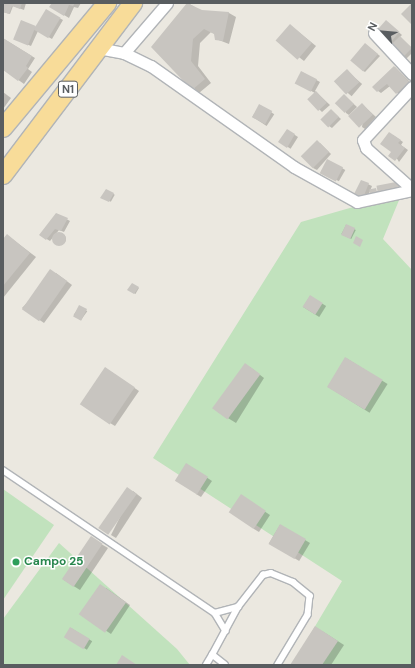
<!DOCTYPE html>
<html>
<head>
<meta charset="utf-8">
<style>
  body { margin:0 }
  #map { position:relative; width:415px; height:668px; overflow:hidden; background:#ebe8e0; font-family:"DM Sans",sans-serif }
  div>[style] { position:absolute }
  [style*='--x'] { left:calc(var(--x)*1px); top:calc(var(--y)*1px); width:calc(var(--w)*1px); rotate:calc(var(--a)*1deg) }
  .green>* { inset:0; background:#c1e2bd }
  .shadow>* { inset:0; background:#0003; transform-origin:0 0 }
  .round { border-radius:50% }
  .building>* { inset:0; background:#c8c5c0; transform-origin:0 0 }
  .roads { filter:drop-shadow(1px 0 #b1b4b7) drop-shadow(-1px 0 #b1b4b7) drop-shadow(0 1px #b1b4b7) drop-shadow(0 -1px #b1b4b7) }
  .service>* { height:5.5px; margin:-2.75px; padding:0 2.75px; transform-origin:2.75px; border-radius:2.75px; background:#fff }
  .minor>* { height:11px; margin:-5.5px; padding:0 5.5px; transform-origin:5.5px; border-radius:5.5px; background:#fff }
  .trunk>* { height:18px; margin:-9px; padding:0 9px; transform-origin:9px; border-radius:9px; background:#f8dc99 }
  .dots>* { width:11px; height:11px; translate:-50% -50%; box-sizing:border-box; border:2px solid #fff; border-radius:50% }
  span { translate:-50% -50%; white-space:nowrap; text-align:center; line-height:1.15; -webkit-text-stroke:3px #fff; paint-order:stroke }
  .shield-label span { padding:1px 3px; background:#fff; border:1px solid; border-radius:3px; -webkit-text-stroke-width:0 }
  .shield-label { font-size:11px; color:#595d60; font-weight:700 }
  .leisure-label { font-size:12px; color:#27864d; font-weight:700 }
  .left { translate:0 -50%; text-align:left }
  .frame { position:absolute; inset:0; border:4px solid #595d60; pointer-events:none }
  .north { position:absolute; left:363px; top:12px; width:40px; height:40px; -webkit-text-stroke:3px #fff; paint-order:stroke; rotate:297deg; font-size:11px; font-weight:700; line-height:16px; text-align:center; color:#595d60 }
  .north::after { content:''; display:block; margin:auto; width:14px; height:18px; background:#595d60; clip-path:polygon(50% 0,100% 100%,50% 72%,0 100%) }
</style>
</head>
<body>
<div id="map">
  <div class="green">
    <div style="clip-path:polygon(402px 193px,383px 239px,412px 270px,412px 665px,292px 665px,342px 581px,153px 458px,301px 222px)"></div>
    <div style="clip-path:polygon(3px 489px,54px 525px,3px 600px)"></div>
    <div style="clip-path:polygon(59px 543px,177px 649px,190px 665px,3px 665px,3px 619px)"></div>
  </div>
  <div class="shadow">
    <div style="clip-path:polygon(3px 3px,26px 3px,24px 10px,13px 6px,10px 14px,3px 12px)"></div>
    <div style="clip-path:polygon(53px 3px,81px 3px,78px 8px,74px 7px,69px 18px,51px 7px)"></div>
    <div style="clip-path:polygon(188px 3px,203px 12px,229px 13px,236px 17px,229px 44px,216px 39px,215px 34px,211px 32px,200px 43px,198px 66px,211px 83px,199px 93px,152px 47px)"></div>
    <div style="clip-path:polygon(47px 11px,63px 20px,52px 39px,38px 31px,31px 46px,17px 40px,21px 21px,37px 28px)"></div>
    <div style="clip-path:polygon(386px 21px,402px 35px,400px 37px,412px 48px,412px 53px,405px 60px,389px 44px)"></div>
    <div style="clip-path:polygon(295px 29px,316px 46px,304px 61px,278px 41px)"></div>
    <div style="clip-path:polygon(4px 39px,35px 58px,28px 69px,32px 72px,24px 84px,3px 69px)"></div>
    <div style="clip-path:polygon(365px 44px,380px 56px,365px 72px,362px 70px)"></div>
    <div style="clip-path:polygon(395px 67px,412px 84px,400px 95px,390px 86px,381px 93px,378px 91px,374px 87px)"></div>
    <div style="left:347px;top:71px;width:20px;height:16px;rotate:41deg"></div>
    <div style="clip-path:polygon(302px 72px,320px 82px,315px 91px,330px 105px,322px 112px,309px 99px,315px 93px,296px 83px)"></div>
    <div style="clip-path:polygon(3px 92px,11px 98px,3px 109px)"></div>
    <div style="clip-path:polygon(344px 95px,357px 107px,349px 115px,346px 113px)"></div>
    <div style="left:260px;top:105px;width:17px;height:14px;rotate:33deg"></div>
    <div style="clip-path:polygon(365px 107px,376px 117px,365px 129px,362px 127px)"></div>
    <div style="clip-path:polygon(331px 110px,341px 119px,332px 128px,329px 126px)"></div>
    <div style="left:287px;top:130px;width:13px;height:14px;rotate:32deg"></div>
    <div style="clip-path:polygon(393px 135px,403px 142px,401px 145px,408px 150px,399px 162px,393px 152px)"></div>
    <div style="clip-path:polygon(320px 143px,331px 154px,317px 170px,313px 168px)"></div>
    <div style="left:328px;top:160px;width:20px;height:13px;rotate:30deg"></div>
    <div style="clip-path:polygon(361px 181px,372px 186px,370px 191px,379px 191px,384px 198px,370px 191px,367px 199px,359px 196px)"></div>
    <div style="left:106px;top:190px;width:10px;height:8px;rotate:29deg"></div>
    <div style="clip-path:polygon(57px 214px,70px 221px,64px 232px,59px 230px,50px 241px,40px 235px)"></div>
    <div style="left:346px;top:225px;width:11px;height:10px;rotate:27deg"></div>
    <div class="round" style="left:54px;top:233px;width:12px;height:12px"></div>
    <div style="clip-path:polygon(7px 235px,36px 257px,3px 298px,3px 240px)"></div>
    <div style="clip-path:polygon(56px 273px,72px 285px,44px 323px,22px 308px)"></div>
    <div style="left:132px;top:284px;width:8px;height:7px;rotate:30deg"></div>
    <div style="left:310px;top:296px;width:19px;height:13px;rotate:32deg"></div>
    <div style="left:80px;top:306px;width:9px;height:11px;rotate:36deg"></div>
    <div style="left:346px;top:358px;width:49px;height:34px;rotate:32deg"></div>
    <div style="clip-path:polygon(250px 367px,264px 378px,236px 423px,218px 412px)"></div>
    <div style="clip-path:polygon(111px 372px,139px 391px,115px 426px,110px 423px)"></div>
    <div style="clip-path:polygon(191px 467px,212px 481px,201px 497px,196px 494px)"></div>
    <div style="clip-path:polygon(133px 491px,142px 498px,116px 538px,111px 535px)"></div>
    <div style="clip-path:polygon(246px 499px,270px 515px,259px 532px,254px 529px)"></div>
    <div style="left:280px;top:525px;width:35px;height:21px;rotate:31deg"></div>
    <div style="clip-path:polygon(96px 541px,108px 548px,80px 590px,64px 580px)"></div>
    <div style="clip-path:polygon(106px 588px,130px 605px,111px 634px,81px 614px)"></div>
    <div style="left:71px;top:628px;width:25px;height:10px;rotate:32deg"></div>
    <div style="clip-path:polygon(322px 631px,344px 645px,331px 665px,291px 665px)"></div>
  </div>
  <div class="building">
    <div style="clip-path:polygon(3px 3px,22px 3px,20px 9px,12px 6px,9px 14px,3px 12px)"></div>
    <div style="clip-path:polygon(52px 3px,75px 3px,73px 6px,69px 5px,64px 16px,49px 7px)"></div>
    <div style="clip-path:polygon(187px 3px,202px 10px,229px 12px,223px 41px,215px 40px,214px 34px,204px 29px,193px 39px,191px 61px,205px 79px,192px 90px,151px 47px)"></div>
    <div style="clip-path:polygon(412px 3px,412px 25px,401px 14px)"></div>
    <div style="left:46px;top:9px;width:17px;height:24px;rotate:31deg"></div>
    <div style="left:21px;top:20px;width:16px;height:21px;rotate:22deg"></div>
    <div style="left:386px;top:20px;width:18px;height:16px;rotate:41deg"></div>
    <div style="left:290px;top:24px;width:29px;height:22px;rotate:41deg"></div>
    <div style="left:400px;top:36px;width:17px;height:15px;rotate:45deg"></div>
    <div style="clip-path:polygon(3px 38px,32px 56px,26px 66px,28px 68px,18px 81px,3px 70px)"></div>
    <div style="left:365px;top:43px;width:17px;height:23px;rotate:40deg"></div>
    <div style="clip-path:polygon(394px 66px,409px 82px,396px 94px,387px 84px,377px 92px,372px 87px)"></div>
    <div style="left:347px;top:69px;width:18px;height:18px;rotate:47deg"></div>
    <div style="left:301px;top:71px;width:18px;height:14px;rotate:27deg"></div>
    <div style="left:316px;top:91px;width:16px;height:12px;rotate:47deg"></div>
    <div style="left:344px;top:94px;width:14px;height:13px;rotate:45deg"></div>
    <div style="left:362px;top:103px;width:16px;height:19px;rotate:47deg"></div>
    <div style="left:259px;top:104px;width:15px;height:15px;rotate:28deg"></div>
    <div style="left:331px;top:109px;width:11px;height:15px;rotate:45deg"></div>
    <div style="clip-path:polygon(287px 129px,295px 134px,287px 148px,278px 142px)"></div>
    <div style="clip-path:polygon(389px 132px,401px 140px,398px 143px,405px 148px,395px 161px,388px 156px,391px 152px,380px 144px)"></div>
    <div style="left:317px;top:140px;width:17px;height:23px;rotate:45deg"></div>
    <div style="left:327px;top:159px;width:18px;height:16px;rotate:27deg"></div>
    <div style="clip-path:polygon(361px 180px,369px 183px,363px 198px,354px 194px)"></div>
    <div style="left:401px;top:181px;width:10px;height:25px;rotate:79deg"></div>
    <div style="left:376px;top:188px;width:9px;height:7px;rotate:77deg"></div>
    <div style="clip-path:polygon(106px 189px,114px 193px,109px 202px,100px 198px)"></div>
    <div style="clip-path:polygon(56px 213px,68px 218px,61px 231px,55px 229px,46px 240px,39px 235px)"></div>
    <div style="left:346px;top:224px;width:10px;height:12px;rotate:24deg"></div>
    <div class="round" style="left:52px;top:232px;width:14px;height:14px"></div>
    <div style="clip-path:polygon(7px 234px,30px 253px,3px 286px,3px 239px)"></div>
    <div style="clip-path:polygon(356px 236px,363px 240px,360px 247px,353px 243px)"></div>
    <div style="left:50px;top:269px;width:21px;height:49px;rotate:35deg"></div>
    <div style="clip-path:polygon(132px 283px,139px 287px,134px 294px,127px 290px)"></div>
    <div style="left:310px;top:295px;width:15px;height:14px;rotate:32deg"></div>
    <div style="left:79px;top:305px;width:9px;height:13px;rotate:27deg"></div>
    <div style="left:345px;top:357px;width:44px;height:35px;rotate:31deg"></div>
    <div style="left:245px;top:363px;width:19px;height:56px;rotate:36deg"></div>
    <div style="left:105px;top:367px;width:36px;height:45px;rotate:34deg"></div>
    <div style="left:186px;top:463px;width:26px;height:21px;rotate:32deg"></div>
    <div style="left:127px;top:487px;width:12px;height:50px;rotate:35deg"></div>
    <div style="left:241px;top:494px;width:30px;height:22px;rotate:34deg"></div>
    <div style="left:280px;top:524px;width:30px;height:23px;rotate:30deg"></div>
    <div style="left:91px;top:536px;width:14px;height:52px;rotate:34deg"></div>
    <div style="left:100px;top:584px;width:32px;height:37px;rotate:35deg"></div>
    <div style="clip-path:polygon(315px 626px,338px 641px,322px 665px,290px 665px)"></div>
    <div style="left:70px;top:627px;width:23px;height:12px;rotate:31deg"></div>
    <div style="clip-path:polygon(122px 655px,137px 665px,116px 665px)"></div>
  </div>
  <div class="roads">
    <div class="service">
      <div style="--x:3;--y:470;--w:256;--a:34"></div>
      <div style="--x:215;--y:613;--w:21;--a:59"></div>
      <div style="--x:215;--y:613;--w:24;--a:-15"></div>
      <div style="--x:206;--y:665;--w:12;--a:-59"></div>
      <div style="--x:225;--y:665;--w:16;--a:-142"></div>
      <div style="--x:212;--y:655;--w:55;--a:-61.6"></div>
      <div style="--x:238;--y:607;--w:41;--a:-52"></div>
      <div style="--x:263;--y:575;--w:8;--a:-14"></div>
      <div style="--x:271;--y:573;--w:24;--a:22"></div>
      <div style="--x:293;--y:582;--w:22;--a:39"></div>
      <div style="--x:310;--y:596;--w:19;--a:96"></div>
      <div style="--x:308;--y:615;--w:58;--a:121"></div>
    </div>
    <div class="minor">
      <div style="--x:167;--y:3;--w:66;--a:130.7"></div>
      <div style="--x:124;--y:53;--w:30;--a:26"></div>
      <div style="--x:151;--y:66;--w:175;--a:35.2"></div>
      <div style="--x:294;--y:167;--w:72;--a:29.1"></div>
      <div style="--x:357;--y:202;--w:56;--a:-12.3"></div>
      <div style="--x:374;--y:33;--w:56;--a:47.2"></div>
      <div style="--x:98;--y:48;--w:26;--a:11"></div>
      <div style="--x:412;--y:87;--w:72;--a:132.8"></div>
      <div style="--x:363;--y:140;--w:9;--a:69"></div>
      <div style="--x:366;--y:148;--w:62;--a:41.7"></div>
    </div>
    <div class="trunk">
      <div style="--x:3;--y:128;--w:163;--a:-50.2"></div>
      <div style="--x:3;--y:175;--w:216;--a:-52.9"></div>
    </div>
  </div>
  <div class="dots">
    <div style="left:16px;top:562px;background:#2e9e5b"></div>
  </div>
  <div class="shield-label">
    <span style="left:68px;top:89px">N1</span>
  </div>
  <div class="leisure-label">
    <span class="left" style="left:24px;top:562px">Campo 25</span>
  </div>
  <div class="frame"></div>
  <div class="north">N</div>
</div>
</body>
</html>
